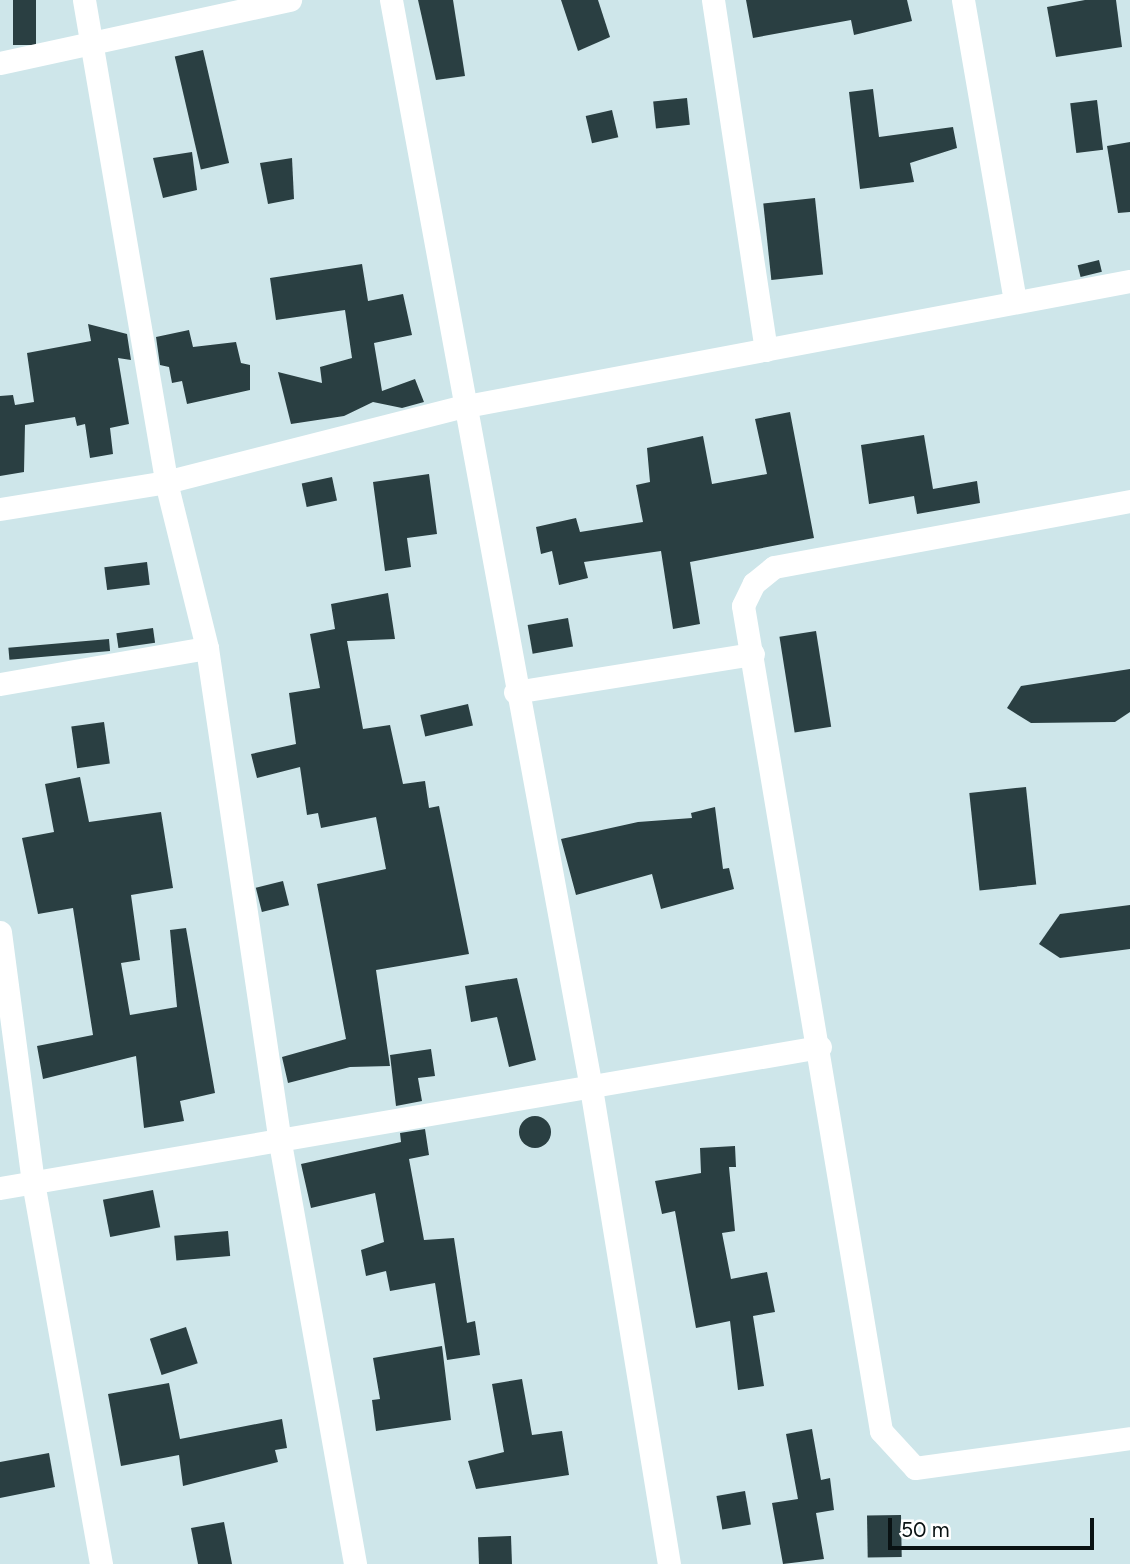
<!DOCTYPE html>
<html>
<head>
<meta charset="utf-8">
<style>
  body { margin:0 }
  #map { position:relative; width:1130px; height:1564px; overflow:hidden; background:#cee6ea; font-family:Figtree,sans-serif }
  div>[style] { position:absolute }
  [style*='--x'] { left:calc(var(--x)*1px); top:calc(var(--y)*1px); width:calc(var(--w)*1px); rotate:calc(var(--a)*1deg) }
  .building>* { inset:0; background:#2a3f42; transform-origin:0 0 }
  .round { border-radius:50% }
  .street>* { height:23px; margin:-11.5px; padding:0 11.5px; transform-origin:11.5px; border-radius:11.5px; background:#fff }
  span { translate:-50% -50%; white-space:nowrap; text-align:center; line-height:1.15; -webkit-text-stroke:7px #fff; paint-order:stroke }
  .scale { position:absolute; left:888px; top:1518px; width:206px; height:32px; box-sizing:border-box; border:4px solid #091213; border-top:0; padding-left:9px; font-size:21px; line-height:24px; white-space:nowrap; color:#091213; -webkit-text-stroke:5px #fff; paint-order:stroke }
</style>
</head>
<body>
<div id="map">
  <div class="building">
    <div style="left:13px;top:0;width:23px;height:45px"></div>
    <div style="clip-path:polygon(418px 0,453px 0,465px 76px,436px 80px)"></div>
    <div style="clip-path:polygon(561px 0,598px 0,610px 37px,578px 51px)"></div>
    <div style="clip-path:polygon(746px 0,907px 0,912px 21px,854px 35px,851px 20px,753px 38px)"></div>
    <div style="clip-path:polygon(1085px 0,1116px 0,1122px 47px,1056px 57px,1047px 7px)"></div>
    <div style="left:203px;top:50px;width:116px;height:29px;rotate:77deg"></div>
    <div style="clip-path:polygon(873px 89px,879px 137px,953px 127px,957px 148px,910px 163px,914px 182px,860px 189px,849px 92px)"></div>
    <div style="left:687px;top:98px;width:27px;height:34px;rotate:84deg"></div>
    <div style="left:1097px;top:100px;width:50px;height:27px;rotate:83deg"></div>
    <div style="left:612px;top:110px;width:28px;height:27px;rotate:77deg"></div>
    <div style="clip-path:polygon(1130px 142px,1130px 212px,1118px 213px,1107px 146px)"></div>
    <div style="clip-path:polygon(192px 152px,197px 190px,163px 198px,153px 158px)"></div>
    <div style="clip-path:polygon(292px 158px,294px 199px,268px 204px,260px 163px)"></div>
    <div style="left:815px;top:198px;width:77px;height:52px;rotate:84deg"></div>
    <div style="left:1099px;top:260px;width:12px;height:22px;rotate:76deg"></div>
    <div style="clip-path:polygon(362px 264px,368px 301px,403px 294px,412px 335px,374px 343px,382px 391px,415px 379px,424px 402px,402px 408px,373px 402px,344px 416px,291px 424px,278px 372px,322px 383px,320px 367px,352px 358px,345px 310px,276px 320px,270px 278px)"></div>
    <div style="clip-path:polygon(88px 324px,127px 334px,131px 360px,118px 358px,129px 424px,110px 428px,113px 454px,90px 458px,85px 424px,77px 426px,75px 417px,25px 425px,24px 472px,0 476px,0 396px,13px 395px,15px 405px,34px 402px,27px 353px,91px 341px)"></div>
    <div style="clip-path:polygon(189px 330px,193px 347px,236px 342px,241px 363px,250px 365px,250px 390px,187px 404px,182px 381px,172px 383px,169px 367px,160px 365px,156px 337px)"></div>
    <div style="clip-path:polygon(790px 412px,814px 538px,690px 562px,700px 624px,673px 629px,661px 551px,584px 562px,588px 578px,559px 585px,552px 551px,541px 554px,536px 527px,576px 518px,580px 532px,643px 522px,636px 485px,650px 482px,647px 448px,703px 436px,712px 484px,767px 474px,755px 419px)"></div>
    <div style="clip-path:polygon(924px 435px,933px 489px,977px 481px,980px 503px,917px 514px,914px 496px,869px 504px,861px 445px)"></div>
    <div style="clip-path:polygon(429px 474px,437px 534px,407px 538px,411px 567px,385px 571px,373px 482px)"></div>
    <div style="left:332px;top:477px;width:24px;height:31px;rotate:78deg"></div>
    <div style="left:147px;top:562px;width:23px;height:43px;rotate:83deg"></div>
    <div style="clip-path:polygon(388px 593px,395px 639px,347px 641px,363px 729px,390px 725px,403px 784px,425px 781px,429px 808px,439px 806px,469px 954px,376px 970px,390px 1066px,350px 1067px,288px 1083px,282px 1057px,346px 1039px,317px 884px,386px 869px,376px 817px,321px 828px,318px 813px,307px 815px,300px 767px,257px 778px,251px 754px,296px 744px,289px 693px,320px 688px,310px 634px,335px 629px,331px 604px)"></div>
    <div style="left:568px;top:618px;width:29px;height:41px;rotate:80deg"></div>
    <div style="left:153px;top:628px;width:15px;height:37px;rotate:82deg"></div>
    <div style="left:816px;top:631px;width:97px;height:37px;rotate:81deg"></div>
    <div style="left:109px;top:639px;width:12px;height:101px;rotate:85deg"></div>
    <div style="clip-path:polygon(1130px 669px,1130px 712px,1115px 722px,1031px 723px,1007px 708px,1021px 686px)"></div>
    <div style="left:468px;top:704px;width:22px;height:49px;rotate:77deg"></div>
    <div style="left:104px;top:722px;width:42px;height:33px;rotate:82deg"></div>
    <div style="clip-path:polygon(80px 777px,89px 822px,161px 812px,173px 888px,131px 895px,140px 960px,121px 963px,130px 1015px,177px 1007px,170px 930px,186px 928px,215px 1093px,180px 1101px,184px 1121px,144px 1128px,136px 1056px,43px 1079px,37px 1046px,93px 1035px,73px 908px,38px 914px,22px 838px,54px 832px,45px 784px)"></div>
    <div style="left:1026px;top:787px;width:98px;height:57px;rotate:84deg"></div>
    <div style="clip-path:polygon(715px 807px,723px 869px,729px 868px,734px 889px,661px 909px,652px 874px,576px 895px,561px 839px,638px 822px,692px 818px,691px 813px)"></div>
    <div style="left:283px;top:881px;width:25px;height:28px;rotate:76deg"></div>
    <div style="clip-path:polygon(1130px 905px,1130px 949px,1060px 958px,1039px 944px,1060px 914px)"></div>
    <div style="clip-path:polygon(517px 978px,536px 1060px,509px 1067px,497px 1017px,471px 1022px,465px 986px)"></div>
    <div style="clip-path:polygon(431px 1049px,435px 1076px,418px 1078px,422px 1101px,396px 1106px,390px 1055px)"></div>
    <div class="round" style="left:519px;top:1116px;width:32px;height:32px"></div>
    <div style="clip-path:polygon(425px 1129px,429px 1155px,409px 1159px,424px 1240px,454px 1238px,467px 1323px,475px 1321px,480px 1355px,447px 1360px,435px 1283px,390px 1291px,386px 1271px,366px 1276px,361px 1250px,384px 1242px,375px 1193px,311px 1208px,301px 1164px,401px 1142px,400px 1133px)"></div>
    <div style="clip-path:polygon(735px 1146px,736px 1167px,729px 1167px,735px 1231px,722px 1233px,731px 1279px,767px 1272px,775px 1312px,753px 1316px,764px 1386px,738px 1390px,730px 1321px,696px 1328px,675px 1211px,662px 1214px,655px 1181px,701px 1173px,700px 1148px)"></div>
    <div style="left:153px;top:1190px;width:38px;height:51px;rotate:79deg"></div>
    <div style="left:228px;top:1231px;width:25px;height:54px;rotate:85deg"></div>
    <div style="left:186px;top:1327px;width:38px;height:38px;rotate:72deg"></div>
    <div style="clip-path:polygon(442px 1346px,451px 1420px,376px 1431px,372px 1400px,380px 1399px,373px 1358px)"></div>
    <div style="clip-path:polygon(522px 1379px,532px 1435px,562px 1431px,569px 1475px,476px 1489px,468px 1461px,504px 1452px,492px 1384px)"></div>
    <div style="clip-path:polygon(169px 1383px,180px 1439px,282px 1419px,287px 1448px,275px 1450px,278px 1462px,183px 1486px,179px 1455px,121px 1466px,108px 1394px)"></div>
    <div style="clip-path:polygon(812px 1429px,821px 1480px,830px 1478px,834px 1510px,816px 1513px,824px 1559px,783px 1564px,772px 1503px,798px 1499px,786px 1434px)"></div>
    <div style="clip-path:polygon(49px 1453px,55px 1487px,0 1498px,0 1462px)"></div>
    <div style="left:745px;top:1491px;width:34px;height:29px;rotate:80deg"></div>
    <div style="left:901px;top:1515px;width:42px;height:34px;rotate:89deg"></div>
    <div style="clip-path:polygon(224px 1522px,232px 1564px,198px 1564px,191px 1528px)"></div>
    <div style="left:511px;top:1536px;width:28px;height:33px;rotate:88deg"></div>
  </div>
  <div class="street">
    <div style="--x:84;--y:0;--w:489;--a:80.3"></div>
    <div style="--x:166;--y:482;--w:171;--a:76.1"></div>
    <div style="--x:207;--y:648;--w:494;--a:81.6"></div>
    <div style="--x:279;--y:1137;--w:434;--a:79.9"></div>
    <div style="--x:391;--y:0;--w:1106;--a:79.58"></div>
    <div style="--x:591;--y:1088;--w:482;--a:80.7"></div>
    <div style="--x:713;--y:0;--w:354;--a:81.4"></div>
    <div style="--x:963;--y:0;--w:305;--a:80.2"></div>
    <div style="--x:0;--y:63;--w:297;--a:-12.3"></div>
    <div style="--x:1130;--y:501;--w:362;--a:169.5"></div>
    <div style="--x:774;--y:567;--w:26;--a:141"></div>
    <div style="--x:754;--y:583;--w:25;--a:116"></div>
    <div style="--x:743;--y:606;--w:836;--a:80.5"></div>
    <div style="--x:881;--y:1431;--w:50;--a:47.4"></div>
    <div style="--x:915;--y:1468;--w:217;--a:-7.9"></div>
    <div style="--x:0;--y:509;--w:168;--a:-9.2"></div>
    <div style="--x:166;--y:482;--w:304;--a:-14.3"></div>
    <div style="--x:461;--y:407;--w:681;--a:-10.67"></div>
    <div style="--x:0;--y:684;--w:210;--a:-9.9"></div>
    <div style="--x:515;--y:692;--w:241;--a:-9.1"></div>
    <div style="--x:0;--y:932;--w:252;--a:82.5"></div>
    <div style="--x:33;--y:1182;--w:388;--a:79.9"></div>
    <div style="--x:0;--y:1188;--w:832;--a:-9.76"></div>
  </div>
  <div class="scale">50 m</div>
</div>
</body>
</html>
